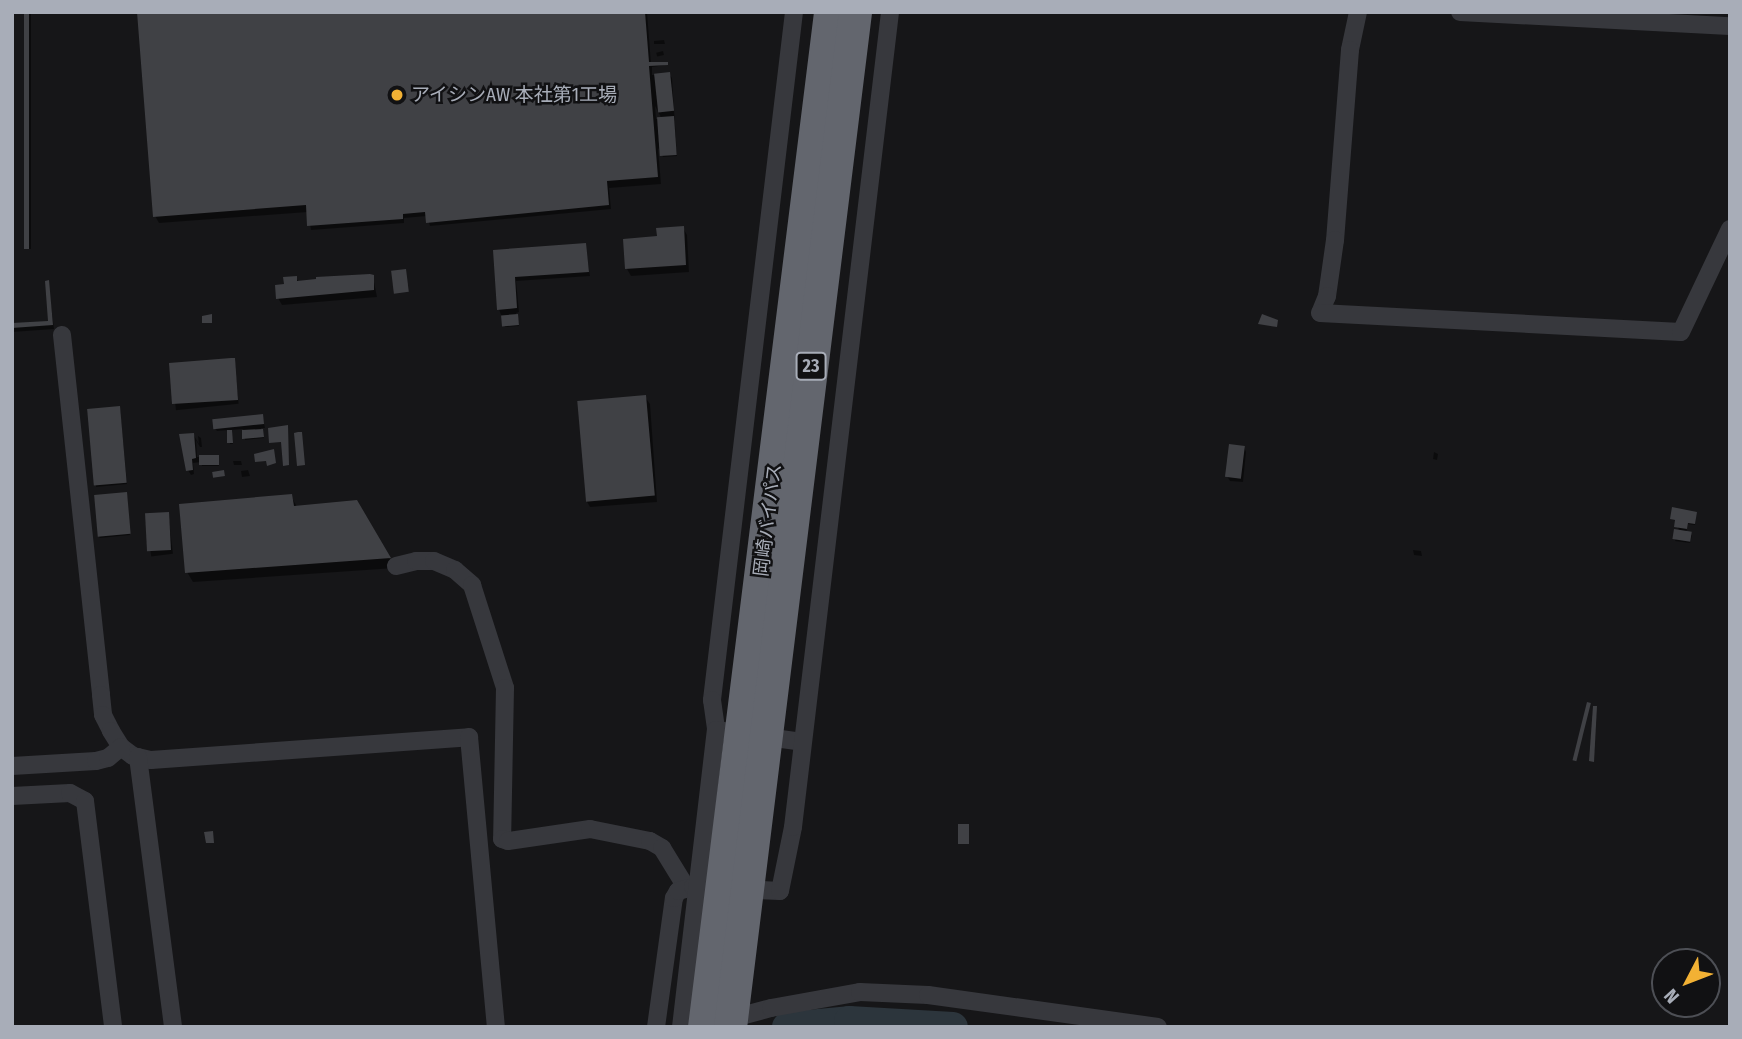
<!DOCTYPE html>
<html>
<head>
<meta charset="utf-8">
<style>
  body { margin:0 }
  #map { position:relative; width:1742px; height:1039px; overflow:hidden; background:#161618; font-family:"Fira Sans Condensed","Noto Sans JP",sans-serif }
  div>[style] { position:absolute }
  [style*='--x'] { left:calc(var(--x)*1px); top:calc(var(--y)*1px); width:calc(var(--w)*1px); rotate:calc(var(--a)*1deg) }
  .shadow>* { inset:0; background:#0007; transform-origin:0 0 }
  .river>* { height:30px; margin:-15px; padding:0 15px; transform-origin:15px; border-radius:15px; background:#2c353c }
  .building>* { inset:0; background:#404145; transform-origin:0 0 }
  .street>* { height:18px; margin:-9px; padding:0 9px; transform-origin:9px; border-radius:9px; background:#37383d }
  .highway>* { height:33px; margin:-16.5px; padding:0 16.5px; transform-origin:16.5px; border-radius:16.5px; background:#63666e }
  .dots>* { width:19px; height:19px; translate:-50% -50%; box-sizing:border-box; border:4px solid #111113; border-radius:50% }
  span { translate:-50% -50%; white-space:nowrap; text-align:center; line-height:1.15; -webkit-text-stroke:5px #111113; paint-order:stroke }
  .shield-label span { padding:2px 5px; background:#111113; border:2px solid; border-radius:5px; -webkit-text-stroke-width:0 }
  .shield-label { font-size:18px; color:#a8adb8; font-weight:700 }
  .poi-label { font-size:19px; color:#a8adb8 }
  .left { translate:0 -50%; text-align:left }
  .street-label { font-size:19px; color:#a8adb8 }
  .frame { position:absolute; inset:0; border:14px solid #a8adb8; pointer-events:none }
  .north { position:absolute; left:1651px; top:948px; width:70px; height:70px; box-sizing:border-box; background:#111113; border:2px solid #4d4f55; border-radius:50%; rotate:228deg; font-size:19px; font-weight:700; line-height:28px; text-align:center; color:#a8adb8 }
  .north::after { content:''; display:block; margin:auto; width:24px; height:32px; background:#f2b134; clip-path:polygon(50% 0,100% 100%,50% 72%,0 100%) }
</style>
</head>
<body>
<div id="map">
  <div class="shadow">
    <div style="left:26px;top:12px;width:5px;height:237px"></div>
    <div style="clip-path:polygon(evenodd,139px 12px,647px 12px,651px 64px,665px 65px,652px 67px,652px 75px,669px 74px,672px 78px,677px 156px,663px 157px,658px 148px,661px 184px,609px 188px,611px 209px,430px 226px,427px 216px,404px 218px,404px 223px,311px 230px,308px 212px,159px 223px,155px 216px,139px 12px,655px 106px,662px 119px,656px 119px,655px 106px)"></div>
    <div style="clip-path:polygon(664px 40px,665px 44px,654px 44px,654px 41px)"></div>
    <div style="left:663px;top:51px;width:4px;height:7px;rotate:76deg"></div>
    <div style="clip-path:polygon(683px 228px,687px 235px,689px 272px,631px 276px,627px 269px,659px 238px)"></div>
    <div style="clip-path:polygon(585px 244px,590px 276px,516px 281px,519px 312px,516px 313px,519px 326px,505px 327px,499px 309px,495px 251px)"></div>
    <div style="clip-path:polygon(373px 277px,377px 297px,282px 305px,278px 298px,296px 278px,299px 282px)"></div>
    <div style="clip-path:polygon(48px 282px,54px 329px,12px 332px,12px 325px,50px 323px)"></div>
    <div style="left:234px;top:360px;width:44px;height:63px;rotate:84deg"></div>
    <div style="clip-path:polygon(645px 397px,650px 404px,657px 502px,590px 507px,586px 500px)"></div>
    <div style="clip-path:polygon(120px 409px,127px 484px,96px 487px,96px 485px)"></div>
    <div style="clip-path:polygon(262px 415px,265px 428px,261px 428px,264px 438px,245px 440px,243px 429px,231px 430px,233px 444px,230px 444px,228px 430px,217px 431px,214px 427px)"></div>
    <div style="clip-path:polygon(193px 434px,199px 444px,198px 436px,201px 438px,202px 447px,200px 447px,196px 440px,197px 457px,218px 457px,219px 466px,202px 466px,201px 462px,193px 463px,194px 474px,191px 475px,188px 470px)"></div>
    <div style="clip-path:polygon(1244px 447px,1246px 452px,1243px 482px,1230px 481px,1227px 476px)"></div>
    <div style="clip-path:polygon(1434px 452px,1438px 454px,1437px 460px,1433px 459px)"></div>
    <div style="clip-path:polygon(233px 461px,241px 461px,242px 465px,234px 465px)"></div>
    <div style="clip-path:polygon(248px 470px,250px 476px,242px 477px,241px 471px)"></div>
    <div style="clip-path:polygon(127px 496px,130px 535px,100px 538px,99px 537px)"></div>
    <div style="clip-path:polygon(291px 496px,297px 507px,357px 502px,395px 568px,193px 582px,187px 572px)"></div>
    <div style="left:168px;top:513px;width:41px;height:22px;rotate:83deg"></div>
    <div style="clip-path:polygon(1696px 514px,1695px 525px,1688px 524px,1686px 533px,1692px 535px,1690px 543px,1675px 541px,1679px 531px,1677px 521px,1671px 519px)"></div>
    <div style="clip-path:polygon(1413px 550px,1421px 551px,1422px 556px,1414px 555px)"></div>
  </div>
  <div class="river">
    <div style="--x:787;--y:1027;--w:62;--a:-5.5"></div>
    <div style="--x:849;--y:1021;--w:104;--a:3.3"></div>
  </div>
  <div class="building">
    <div style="left:24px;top:12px;width:5px;height:237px"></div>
    <div style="clip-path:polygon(137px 12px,645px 12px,649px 62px,668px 62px,668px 65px,649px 66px,658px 177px,607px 181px,609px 205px,426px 223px,425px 212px,403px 214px,403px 219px,307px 226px,306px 205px,153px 217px)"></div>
    <div style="left:670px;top:72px;width:39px;height:16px;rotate:84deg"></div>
    <div style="left:674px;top:116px;width:39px;height:17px;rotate:86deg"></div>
    <div style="clip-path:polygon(684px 226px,686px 265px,625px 269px,623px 239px,657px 236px,656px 228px)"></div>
    <div style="clip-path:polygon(586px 243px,589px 272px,515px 277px,517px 308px,497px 310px,493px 250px)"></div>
    <div style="left:406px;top:269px;width:23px;height:15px;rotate:83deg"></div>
    <div style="clip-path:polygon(370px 274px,374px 275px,374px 290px,276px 299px,275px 285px,284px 284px,283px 277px,297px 276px,297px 281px,316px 279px,316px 277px)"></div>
    <div style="clip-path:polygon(49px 280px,53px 325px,12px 328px,12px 323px,48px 321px,45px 281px)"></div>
    <div style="clip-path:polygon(212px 314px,212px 323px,202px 323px,202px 316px)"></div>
    <div style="left:518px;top:314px;width:11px;height:17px;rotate:85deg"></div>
    <div style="clip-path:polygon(1262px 314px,1278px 320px,1277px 327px,1258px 324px)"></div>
    <div style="clip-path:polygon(231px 358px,235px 358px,238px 400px,172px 404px,169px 363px)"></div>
    <div style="left:646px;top:395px;width:101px;height:69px;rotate:85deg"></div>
    <div style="left:120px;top:406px;width:77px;height:33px;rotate:85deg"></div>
    <div style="left:263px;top:414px;width:10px;height:51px;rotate:84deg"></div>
    <div style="clip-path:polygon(288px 425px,289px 465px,283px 466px,281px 442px,269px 443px,268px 428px)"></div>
    <div style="clip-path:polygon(263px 429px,264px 437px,242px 439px,242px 430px)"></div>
    <div style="clip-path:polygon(227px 430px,232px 430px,233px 443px,227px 443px)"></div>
    <div style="clip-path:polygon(298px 432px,302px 432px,305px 465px,297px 466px,294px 433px)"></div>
    <div style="clip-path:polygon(194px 433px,196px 458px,192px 459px,193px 470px,186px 471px,179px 434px)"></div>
    <div style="left:1229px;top:444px;width:16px;height:33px;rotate:7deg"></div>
    <div style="clip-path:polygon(274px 449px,276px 463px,267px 466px,266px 461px,255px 462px,254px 454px)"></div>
    <div style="left:219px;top:455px;width:10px;height:20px;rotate:90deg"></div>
    <div style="left:224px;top:470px;width:6px;height:12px;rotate:81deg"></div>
    <div style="left:127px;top:492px;width:42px;height:33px;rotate:85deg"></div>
    <div style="clip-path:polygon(292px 494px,294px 506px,357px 500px,391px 558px,185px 573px,179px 504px)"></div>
    <div style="clip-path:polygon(1672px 507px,1697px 512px,1695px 524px,1688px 523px,1687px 529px,1674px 527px,1675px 520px,1670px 519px)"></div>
    <div style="left:169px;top:512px;width:38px;height:24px;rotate:87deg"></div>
    <div style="left:1674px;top:529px;width:18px;height:10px;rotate:9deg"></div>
    <div style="left:1587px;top:702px;width:4px;height:60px;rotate:14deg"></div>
    <div style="clip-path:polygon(1593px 706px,1597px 706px,1594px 762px,1589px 761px)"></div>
    <div style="left:958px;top:824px;width:11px;height:20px"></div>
    <div style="clip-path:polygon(213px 831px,214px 843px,206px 843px,204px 832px)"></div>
  </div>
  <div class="street">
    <div style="--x:794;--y:12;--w:693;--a:96.8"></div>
    <div style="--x:712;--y:700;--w:30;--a:82"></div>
    <div style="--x:716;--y:730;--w:87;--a:7.9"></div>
    <div style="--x:1358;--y:12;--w:39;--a:102"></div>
    <div style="--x:1350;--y:50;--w:191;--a:94.5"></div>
    <div style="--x:1335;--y:240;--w:57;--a:98.1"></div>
    <div style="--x:1327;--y:296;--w:18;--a:112"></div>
    <div style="--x:1320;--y:313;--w:361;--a:3"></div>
    <div style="--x:1681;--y:332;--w:114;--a:-64.6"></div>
    <div style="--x:1460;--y:12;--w:270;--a:3"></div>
    <div style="--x:62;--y:335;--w:362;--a:83.8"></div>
    <div style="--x:101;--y:695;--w:20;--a:84"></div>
    <div style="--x:103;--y:715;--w:18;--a:63"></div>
    <div style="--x:111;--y:731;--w:19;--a:58"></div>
    <div style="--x:121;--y:747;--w:15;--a:37"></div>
    <div style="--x:133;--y:756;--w:18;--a:13"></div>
    <div style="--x:151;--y:760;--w:319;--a:-4.1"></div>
    <div style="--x:469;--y:737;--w:291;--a:84.7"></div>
    <div style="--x:396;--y:566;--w:21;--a:-14"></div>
    <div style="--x:416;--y:561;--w:18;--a:0"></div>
    <div style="--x:434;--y:561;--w:23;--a:23"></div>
    <div style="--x:455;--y:570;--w:23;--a:41"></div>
    <div style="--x:472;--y:585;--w:108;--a:72.2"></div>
    <div style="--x:505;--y:688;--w:151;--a:91.1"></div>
    <div style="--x:502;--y:839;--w:6;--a:18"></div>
    <div style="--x:508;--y:841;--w:83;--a:-8.3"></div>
    <div style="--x:590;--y:829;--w:61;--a:11.3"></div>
    <div style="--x:650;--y:841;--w:14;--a:30"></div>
    <div style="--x:662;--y:848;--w:46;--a:58.4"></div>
    <div style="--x:138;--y:757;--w:272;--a:82.6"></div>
    <div style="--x:12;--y:766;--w:84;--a:-3.4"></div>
    <div style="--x:96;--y:761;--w:12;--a:-14"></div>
    <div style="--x:108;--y:758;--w:17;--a:-40"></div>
    <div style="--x:12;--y:796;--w:58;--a:-3"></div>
    <div style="--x:70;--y:793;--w:17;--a:28"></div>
    <div style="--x:85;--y:801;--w:228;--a:82.9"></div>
    <div style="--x:726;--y:1020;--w:47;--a:-14.9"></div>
    <div style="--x:771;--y:1008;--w:90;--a:-10.2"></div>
    <div style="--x:860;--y:992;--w:68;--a:2.5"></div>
    <div style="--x:928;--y:995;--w:232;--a:7.9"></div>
    <div style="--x:656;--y:1027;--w:130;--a:-82.1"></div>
    <div style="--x:674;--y:898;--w:8;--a:-60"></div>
    <div style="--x:678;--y:891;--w:16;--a:-15"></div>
    <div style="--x:693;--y:887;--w:87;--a:2.6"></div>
    <div style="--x:780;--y:891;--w:65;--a:-78.5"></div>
    <div style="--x:793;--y:827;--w:821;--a:-83.21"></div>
    <div style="--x:681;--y:1027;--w:299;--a:-83.3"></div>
  </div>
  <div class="highway">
    <div style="--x:704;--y:1027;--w:1023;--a:-82.92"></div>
    <div style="--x:730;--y:1027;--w:1023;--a:-82.98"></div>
  </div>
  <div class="dots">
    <div style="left:397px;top:95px;background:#f2b134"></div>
  </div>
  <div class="shield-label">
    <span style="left:811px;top:366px">23</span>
  </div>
  <div class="poi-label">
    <span class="left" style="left:411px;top:95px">アイシンAW 本社第1工場</span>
  </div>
  <div class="street-label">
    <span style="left:768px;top:520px;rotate:-83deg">岡崎バイパス</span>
  </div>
  <div class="frame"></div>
  <div class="north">N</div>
</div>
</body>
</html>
